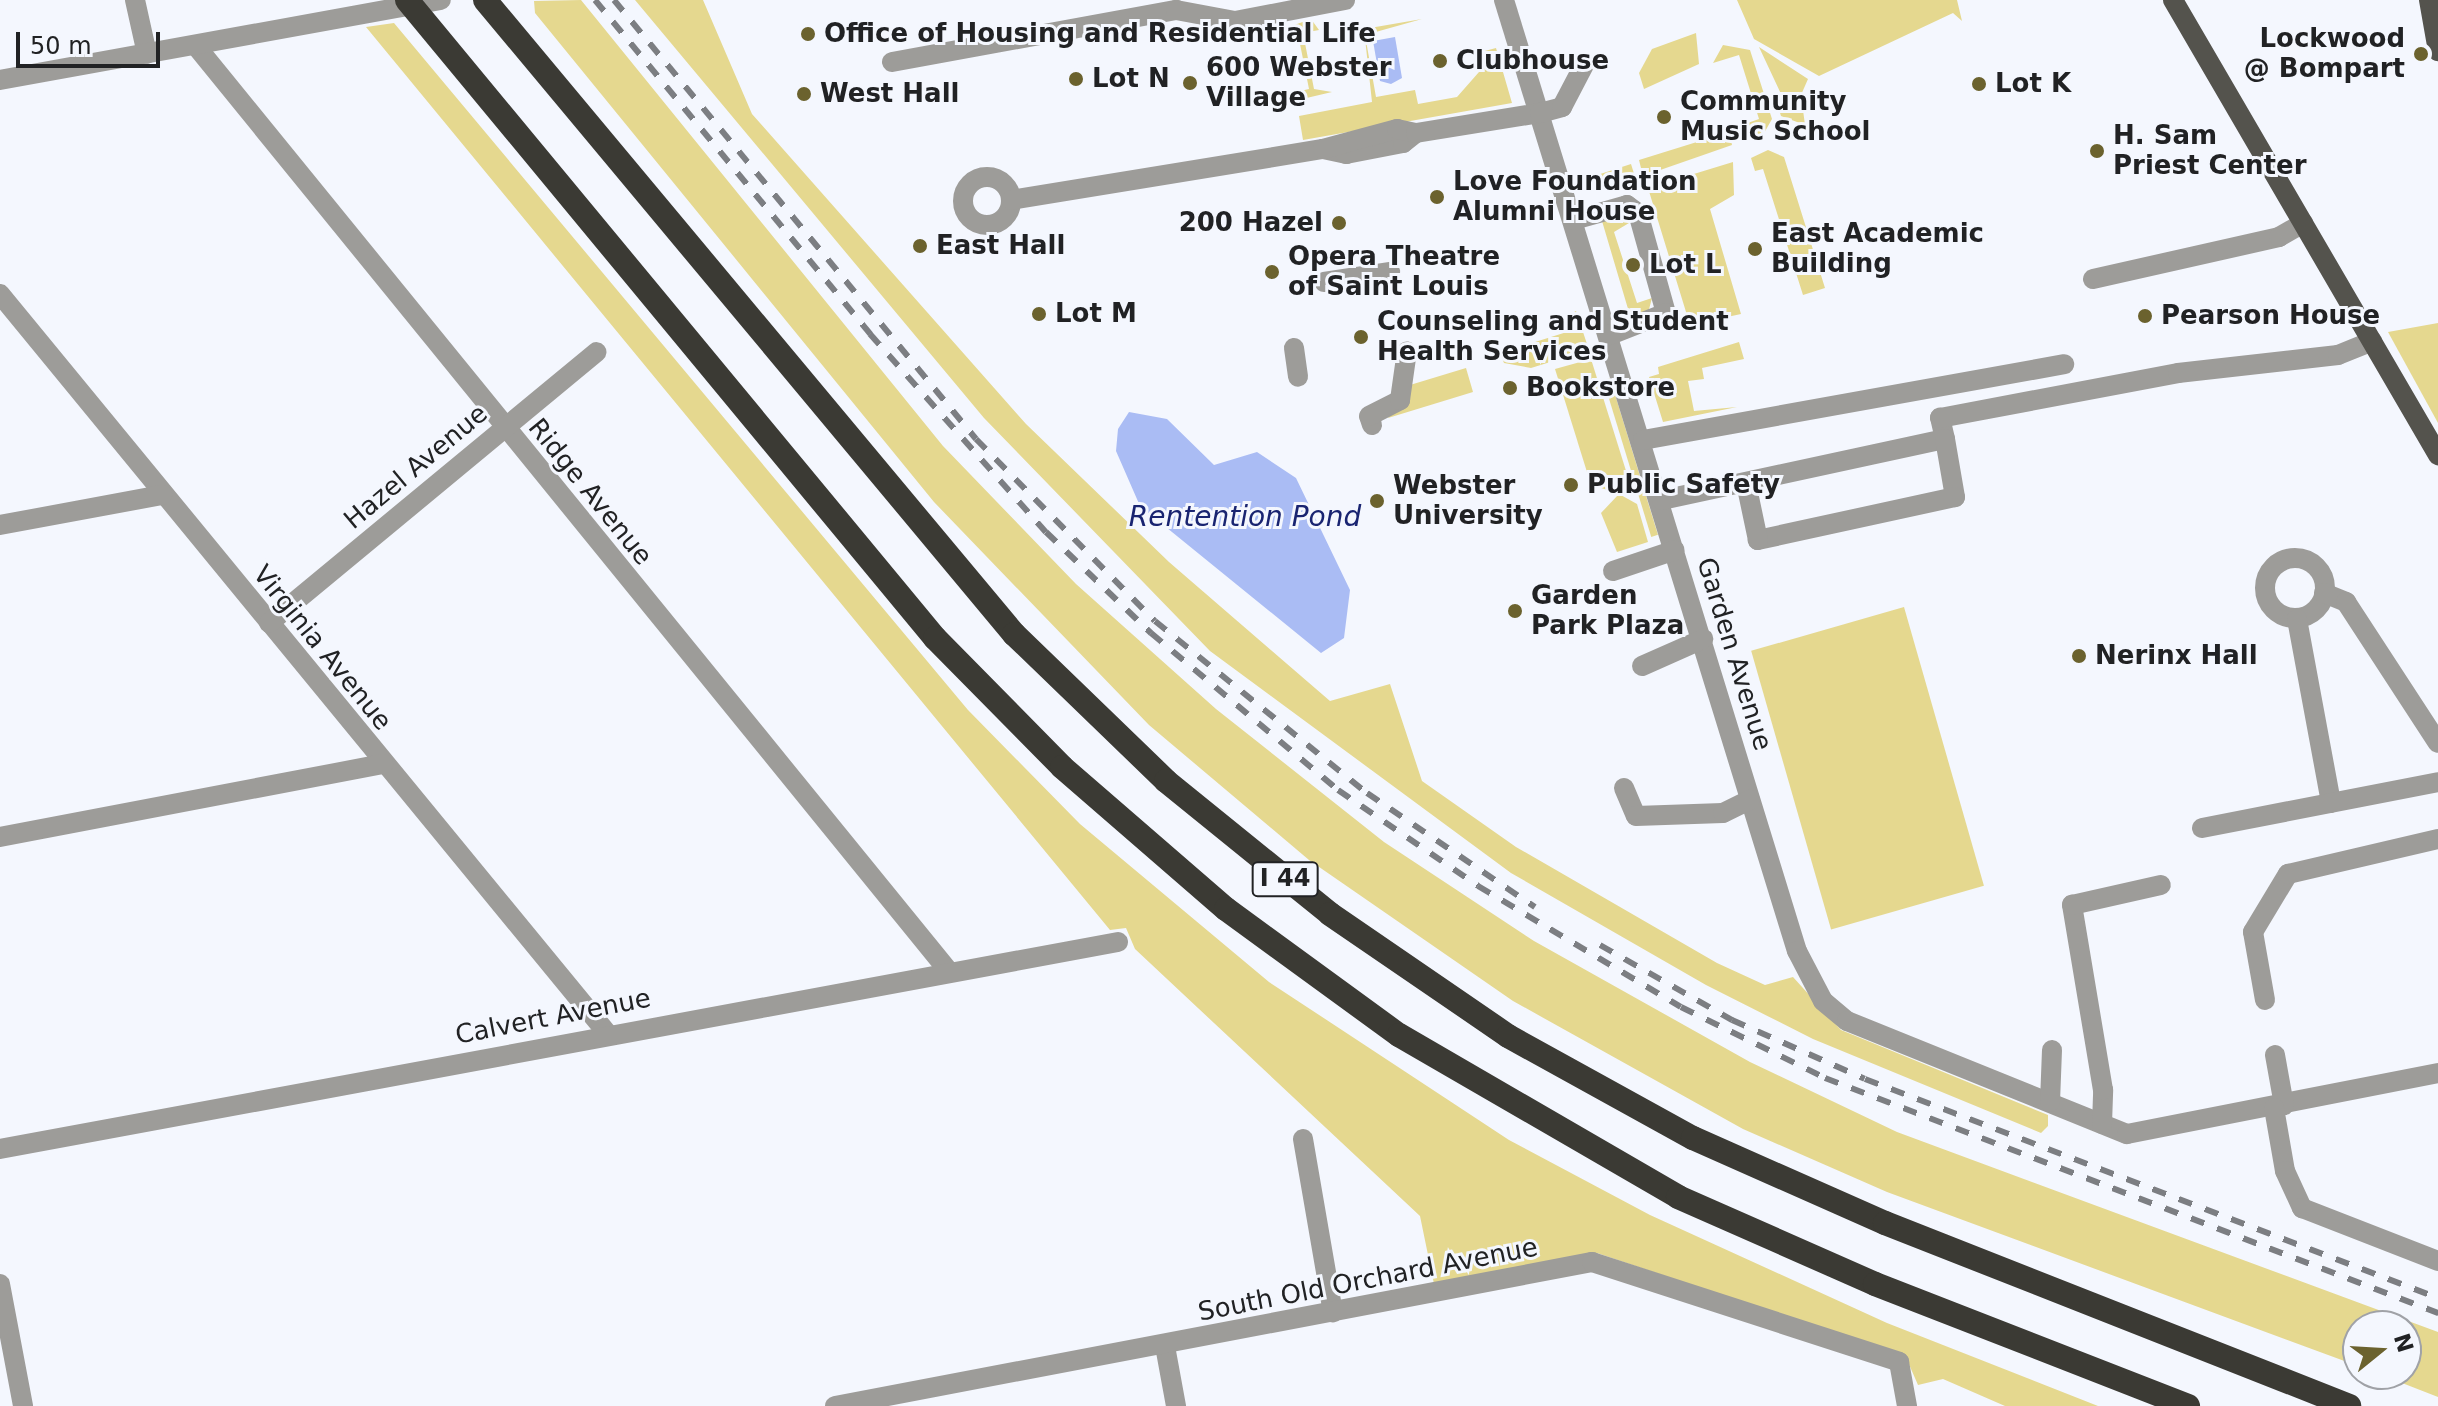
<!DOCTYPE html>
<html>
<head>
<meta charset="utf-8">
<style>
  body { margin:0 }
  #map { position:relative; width:2438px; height:1406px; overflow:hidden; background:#f4f7fe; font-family:"DejaVu Sans",sans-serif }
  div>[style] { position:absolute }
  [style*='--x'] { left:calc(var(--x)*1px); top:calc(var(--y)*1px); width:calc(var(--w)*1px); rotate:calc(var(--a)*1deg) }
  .green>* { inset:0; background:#e5d88f; transform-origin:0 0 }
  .water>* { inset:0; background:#aabcf4 }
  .minor>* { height:20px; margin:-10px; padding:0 10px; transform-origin:10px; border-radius:10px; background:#9d9c99 }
  .minor>.ring { margin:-10px; padding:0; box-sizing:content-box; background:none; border:20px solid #9d9c99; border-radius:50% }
  .major>* { height:20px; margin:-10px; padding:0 10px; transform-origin:10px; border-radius:10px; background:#54534d }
  .highway>* { height:24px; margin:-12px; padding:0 12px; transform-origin:12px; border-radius:12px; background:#3b3a34 }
  .rail>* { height:6px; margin-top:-3px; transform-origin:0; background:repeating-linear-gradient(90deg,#7c7e82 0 14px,transparent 0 28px) }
  .dots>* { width:22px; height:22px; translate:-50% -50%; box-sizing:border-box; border:4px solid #f4f7fe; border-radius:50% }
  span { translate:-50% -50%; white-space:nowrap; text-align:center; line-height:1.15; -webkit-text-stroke:6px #f4f7fe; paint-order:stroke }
  .shield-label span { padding:2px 6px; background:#f4f7fe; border:2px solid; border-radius:6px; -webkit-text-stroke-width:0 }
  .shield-label { font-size:24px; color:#212224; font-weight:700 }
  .poi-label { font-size:26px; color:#212224; font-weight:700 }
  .left { translate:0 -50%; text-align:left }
  .right { translate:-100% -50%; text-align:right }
  .street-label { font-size:26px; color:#212224 }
  .water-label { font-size:28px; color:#192471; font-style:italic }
  .north { position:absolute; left:2342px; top:1310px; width:80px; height:80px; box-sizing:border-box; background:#f4f7fe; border:2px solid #a0a2a7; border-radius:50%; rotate:72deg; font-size:22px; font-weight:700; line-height:32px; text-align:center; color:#212224 }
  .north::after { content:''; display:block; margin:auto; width:28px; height:36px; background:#6b622e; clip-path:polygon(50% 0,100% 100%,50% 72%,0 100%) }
  .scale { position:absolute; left:16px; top:32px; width:144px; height:36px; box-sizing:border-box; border:4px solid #212224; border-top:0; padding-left:10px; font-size:24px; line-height:28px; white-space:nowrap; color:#212224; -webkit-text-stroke:6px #f4f7fe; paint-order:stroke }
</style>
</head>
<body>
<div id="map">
  <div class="green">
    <div style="clip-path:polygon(581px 0,943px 446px,1076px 584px,1216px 709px,1384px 842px,1534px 941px,1750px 1062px,1897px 1132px,2438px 1332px,2438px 1397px,2379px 1374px,2406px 1374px,2406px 1326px,2358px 1326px,2358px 1366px,1887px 1192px,1743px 1129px,1513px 1001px,1309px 860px,1149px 725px,934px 502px,535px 13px,534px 1px)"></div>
    <div style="clip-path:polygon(635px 0,703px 0,752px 114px,1026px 424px,1169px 562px,1330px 701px,1390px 684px,1422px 781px,1516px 847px,1717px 963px,1765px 985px,1793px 977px,1841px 1030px,2048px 1115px,2048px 1126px,2041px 1133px,1813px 1039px,1706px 985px,1511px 873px,1210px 651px,984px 418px)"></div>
    <div style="clip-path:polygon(1737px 0,1957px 0,1962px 21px,1953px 13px,1819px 76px,1754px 39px)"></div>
    <div style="clip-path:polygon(1311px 19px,1319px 30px,1303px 33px,1314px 89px,1332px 92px,1298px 100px,1296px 92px,1309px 89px,1298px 34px,1282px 37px,1283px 29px)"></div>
    <div style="clip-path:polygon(1422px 19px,1365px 35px,1376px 97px,1415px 90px,1418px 104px,1457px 97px,1479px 72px,1481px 52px,1496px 48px,1512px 103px,1303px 140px,1299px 116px,1372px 102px,1364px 29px)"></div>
    <div style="clip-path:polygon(394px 23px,968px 710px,1080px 824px,1269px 982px,1509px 1140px,1650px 1215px,1887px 1323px,2098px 1406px,2005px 1406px,1943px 1379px,1918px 1385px,1908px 1362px,1893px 1353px,1597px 1253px,1434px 1284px,1420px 1216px,1135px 949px,1126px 928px,1110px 930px,366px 27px)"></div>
    <div style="clip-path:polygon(1696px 33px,1699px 64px,1644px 89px,1639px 73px,1652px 49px)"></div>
    <div style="clip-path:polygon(1723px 45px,1750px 50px,1772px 119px,1763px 135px,1746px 139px,1742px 125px,1759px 119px,1739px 55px,1713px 63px)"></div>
    <div style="clip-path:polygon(1759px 47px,1808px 79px,1801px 95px,1805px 125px,1781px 116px,1775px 97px,1781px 94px)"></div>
    <div style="clip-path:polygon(1729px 132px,1732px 145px,1643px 176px,1639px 160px)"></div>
    <div style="clip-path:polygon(1768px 150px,1784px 157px,1825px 288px,1803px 295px,1763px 169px,1755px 171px,1751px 158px)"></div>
    <div style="clip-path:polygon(1733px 162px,1734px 195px,1710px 209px,1741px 314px,1690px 325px,1648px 188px)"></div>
    <div style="clip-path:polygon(1631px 164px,1636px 180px,1619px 186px,1617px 180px,1593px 193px,1588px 178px)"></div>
    <div style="clip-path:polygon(1617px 217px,1629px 223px,1614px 232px,1637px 303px,1652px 298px,1648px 313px,1631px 319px,1602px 221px)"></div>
    <div style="clip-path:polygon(1576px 311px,1589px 350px,1531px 368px,1504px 363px,1500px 353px,1570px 331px,1567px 316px)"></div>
    <div style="clip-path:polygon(2438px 323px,2438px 423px,2388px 332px)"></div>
    <div style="clip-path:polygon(1739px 342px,1744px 359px,1702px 368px,1704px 379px,1688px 381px,1694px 411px,1737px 407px,1663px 422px,1649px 377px,1659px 374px,1658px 367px)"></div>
    <div style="clip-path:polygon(1591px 359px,1627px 474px,1611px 491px,1591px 485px,1555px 369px)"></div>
    <div style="clip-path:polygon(1466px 368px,1473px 392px,1388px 418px,1410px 385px)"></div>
    <div style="left:1610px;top:378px;width:164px;height:7px;rotate:73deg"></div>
    <div style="clip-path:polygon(1619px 494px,1637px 504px,1648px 542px,1617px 552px,1601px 513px)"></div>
    <div style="left:1904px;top:607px;width:290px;height:159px;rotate:74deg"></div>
  </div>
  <div class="water">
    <div style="clip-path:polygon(1395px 37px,1402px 78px,1391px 84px,1380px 81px,1373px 41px)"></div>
    <div style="clip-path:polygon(1129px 412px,1167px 419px,1214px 465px,1257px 452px,1296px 478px,1350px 590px,1344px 638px,1321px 653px,1140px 506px,1116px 451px,1118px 429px)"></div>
  </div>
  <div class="minor">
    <div style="--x:135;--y:0;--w:55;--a:77.5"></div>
    <div style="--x:1504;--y:0;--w:995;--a:72.88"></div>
    <div style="--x:1797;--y:951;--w:56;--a:62.5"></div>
    <div style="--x:1823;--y:1001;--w:31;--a:40"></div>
    <div style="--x:1847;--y:1021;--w:302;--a:22"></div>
    <div style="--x:2127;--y:1134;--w:317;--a:-11.1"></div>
    <div style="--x:196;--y:46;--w:1190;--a:50.87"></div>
    <div style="--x:892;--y:62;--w:289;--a:-10.4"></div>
    <div style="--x:1176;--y:10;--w:60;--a:10.6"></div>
    <div style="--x:1235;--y:21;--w:112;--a:-10.8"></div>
    <div style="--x:0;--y:80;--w:448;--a:-10.3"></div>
    <div style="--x:1323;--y:149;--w:24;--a:12"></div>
    <div style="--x:1346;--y:154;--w:58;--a:-10.9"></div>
    <div style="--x:1403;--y:143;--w:16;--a:-38"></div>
    <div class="ring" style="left:963px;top:177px;width:28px;height:28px"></div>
    <div style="--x:1011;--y:200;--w:316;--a:-9.3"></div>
    <div style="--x:1323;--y:149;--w:77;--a:-15.1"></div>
    <div style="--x:1397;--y:129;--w:19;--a:12"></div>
    <div style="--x:1416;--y:133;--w:126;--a:-9.2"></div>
    <div style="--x:1540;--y:113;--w:23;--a:-15"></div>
    <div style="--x:1562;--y:107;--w:47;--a:-62.4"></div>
    <div style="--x:1574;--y:220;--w:55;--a:-15.8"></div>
    <div style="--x:1627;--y:205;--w:14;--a:36"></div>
    <div style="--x:1638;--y:213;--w:104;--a:74.4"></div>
    <div style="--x:1666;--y:313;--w:60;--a:158.6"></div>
    <div style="--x:2093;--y:279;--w:191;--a:-12.7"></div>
    <div style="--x:2279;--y:237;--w:28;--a:-30"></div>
    <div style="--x:1324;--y:282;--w:67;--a:-8.6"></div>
    <div style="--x:0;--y:294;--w:956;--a:50.6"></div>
    <div style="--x:1294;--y:348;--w:29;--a:82"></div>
    <div style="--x:1372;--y:425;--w:9;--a:-108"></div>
    <div style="--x:1369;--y:416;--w:35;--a:-27"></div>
    <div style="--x:1400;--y:400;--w:49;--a:-81.9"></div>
    <div style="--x:1945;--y:439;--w:22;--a:-103"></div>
    <div style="--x:1940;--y:418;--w:242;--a:-10.7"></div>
    <div style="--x:2178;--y:373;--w:161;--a:-6.4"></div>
    <div style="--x:2338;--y:355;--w:37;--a:-22"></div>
    <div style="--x:1643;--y:440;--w:428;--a:-10.2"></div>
    <div style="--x:1662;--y:500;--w:289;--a:-12.2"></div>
    <div style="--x:1945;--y:439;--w:59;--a:80.2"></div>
    <div style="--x:1955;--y:497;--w:202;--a:167.7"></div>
    <div style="--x:1758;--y:540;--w:58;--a:-101.9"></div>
    <div style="--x:0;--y:525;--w:165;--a:-10.5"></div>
    <div class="ring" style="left:2265px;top:558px;width:40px;height:40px"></div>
    <div style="--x:1613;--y:571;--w:65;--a:-18.7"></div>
    <div style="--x:2324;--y:593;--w:24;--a:22"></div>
    <div style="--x:2346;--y:602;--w:168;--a:56.9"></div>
    <div style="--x:2297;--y:619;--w:187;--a:79.5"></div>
    <div style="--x:269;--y:623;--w:425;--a:-39.6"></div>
    <div style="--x:1642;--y:666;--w:67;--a:-23.9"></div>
    <div style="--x:1624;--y:788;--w:30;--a:67"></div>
    <div style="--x:1636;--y:816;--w:87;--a:-2"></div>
    <div style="--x:1723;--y:813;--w:30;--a:-26"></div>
    <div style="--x:2202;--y:828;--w:240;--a:-11"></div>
    <div style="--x:0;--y:837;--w:390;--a:-10.8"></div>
    <div style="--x:2265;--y:1000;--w:69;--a:-100"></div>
    <div style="--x:2253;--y:932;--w:68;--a:-58.9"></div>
    <div style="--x:2288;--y:874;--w:154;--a:-13.1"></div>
    <div style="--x:2275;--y:1055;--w:51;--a:79.8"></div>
    <div style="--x:2050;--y:1102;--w:52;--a:-87.8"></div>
    <div style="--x:2274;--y:1108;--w:64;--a:80.1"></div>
    <div style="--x:2285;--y:1171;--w:41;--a:65.3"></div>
    <div style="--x:2302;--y:1208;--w:146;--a:21.3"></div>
    <div style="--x:2102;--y:1124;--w:34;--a:-88"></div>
    <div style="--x:2103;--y:1090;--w:188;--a:-99.5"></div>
    <div style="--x:2072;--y:905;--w:91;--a:-12.7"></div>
    <div style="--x:1303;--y:1139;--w:176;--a:80.2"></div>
    <div style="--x:0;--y:1149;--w:1137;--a:-10.49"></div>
    <div style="--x:0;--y:1284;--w:124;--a:79.3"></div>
    <div style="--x:1165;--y:1346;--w:61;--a:79.6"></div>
    <div style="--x:835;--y:1406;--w:771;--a:-10.77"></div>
    <div style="--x:1592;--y:1262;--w:323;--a:18"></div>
    <div style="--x:1899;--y:1362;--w:45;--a:79.7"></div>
  </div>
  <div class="major">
    <div style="--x:2173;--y:0;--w:527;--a:59.78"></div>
    <div style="--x:2429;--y:0;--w:52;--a:80"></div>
  </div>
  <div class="highway">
    <div style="--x:407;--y:0;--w:828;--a:50.39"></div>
    <div style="--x:935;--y:638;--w:181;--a:45.4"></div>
    <div style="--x:1062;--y:767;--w:217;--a:40.9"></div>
    <div style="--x:1226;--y:909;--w:214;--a:36.1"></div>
    <div style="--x:1399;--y:1035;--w:323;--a:30.1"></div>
    <div style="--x:1678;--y:1197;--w:215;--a:23.8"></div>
    <div style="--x:1875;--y:1284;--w:336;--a:21.3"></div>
    <div style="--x:485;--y:0;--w:826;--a:50.16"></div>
    <div style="--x:1014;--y:634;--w:211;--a:44"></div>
    <div style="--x:1166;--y:781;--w:211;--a:39"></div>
    <div style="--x:1330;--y:914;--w:216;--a:34.4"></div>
    <div style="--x:1508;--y:1036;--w:211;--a:28.9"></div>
    <div style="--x:1693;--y:1138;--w:210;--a:23.9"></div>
    <div style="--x:1885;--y:1223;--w:499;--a:21.5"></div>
  </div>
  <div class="rail">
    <div style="--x:595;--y:0;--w:433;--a:50.5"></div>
    <div style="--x:870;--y:334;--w:265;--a:48.4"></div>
    <div style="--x:1046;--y:532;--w:146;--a:43.9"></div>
    <div style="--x:1151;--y:633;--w:244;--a:40"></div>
    <div style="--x:1338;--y:790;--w:170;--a:34.4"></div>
    <div style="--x:1478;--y:886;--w:236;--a:30.8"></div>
    <div style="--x:1681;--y:1007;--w:161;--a:26.2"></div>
    <div style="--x:1825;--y:1078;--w:657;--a:20.97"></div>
    <div style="--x:614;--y:0;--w:569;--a:50.49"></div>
    <div style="--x:976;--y:439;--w:255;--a:45.5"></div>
    <div style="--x:1155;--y:621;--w:273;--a:39.1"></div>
    <div style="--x:1367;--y:793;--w:203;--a:34.2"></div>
    <div style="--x:1600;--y:945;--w:152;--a:29.6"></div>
    <div style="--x:1732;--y:1020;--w:145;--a:23.9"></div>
    <div style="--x:1865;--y:1079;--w:613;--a:20.92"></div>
  </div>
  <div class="dots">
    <div style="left:808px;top:34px;background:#6b622e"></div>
    <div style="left:2421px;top:54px;background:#6b622e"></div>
    <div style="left:1440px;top:61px;background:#6b622e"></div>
    <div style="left:1076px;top:79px;background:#6b622e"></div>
    <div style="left:1190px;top:83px;background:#6b622e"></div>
    <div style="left:1979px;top:84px;background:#6b622e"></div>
    <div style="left:804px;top:94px;background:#6b622e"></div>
    <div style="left:1664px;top:117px;background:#6b622e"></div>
    <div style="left:2097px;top:151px;background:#6b622e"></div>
    <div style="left:1437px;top:197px;background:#6b622e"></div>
    <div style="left:1339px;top:223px;background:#6b622e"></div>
    <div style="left:920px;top:246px;background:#6b622e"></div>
    <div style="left:1755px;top:249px;background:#6b622e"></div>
    <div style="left:1633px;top:265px;background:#6b622e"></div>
    <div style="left:1272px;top:272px;background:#6b622e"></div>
    <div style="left:1039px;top:314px;background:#6b622e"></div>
    <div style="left:2145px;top:316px;background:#6b622e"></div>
    <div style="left:1361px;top:337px;background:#6b622e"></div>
    <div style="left:1510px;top:388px;background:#6b622e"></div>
    <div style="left:1571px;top:485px;background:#6b622e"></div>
    <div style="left:1377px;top:501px;background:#6b622e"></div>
    <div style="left:1515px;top:611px;background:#6b622e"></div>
    <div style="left:2079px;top:656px;background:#6b622e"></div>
  </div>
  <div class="shield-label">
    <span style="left:1285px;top:879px">I 44</span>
  </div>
  <div class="poi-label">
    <span class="left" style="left:824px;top:34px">Office of Housing and Residential Life</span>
    <span class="right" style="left:2405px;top:54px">Lockwood<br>@ Bompart</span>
    <span class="left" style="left:1456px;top:61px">Clubhouse</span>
    <span class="left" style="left:1206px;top:83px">600 Webster<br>Village</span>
    <span class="left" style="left:1092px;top:79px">Lot N</span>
    <span class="left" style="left:1995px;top:84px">Lot K</span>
    <span class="left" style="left:820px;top:94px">West Hall</span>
    <span class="left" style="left:1680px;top:117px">Community<br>Music School</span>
    <span class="left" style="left:2113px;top:151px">H. Sam<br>Priest Center</span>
    <span class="left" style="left:1453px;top:197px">Love Foundation<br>Alumni House</span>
    <span class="right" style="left:1323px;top:223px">200 Hazel</span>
    <span class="left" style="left:1771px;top:249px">East Academic<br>Building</span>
    <span class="left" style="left:936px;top:246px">East Hall</span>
    <span class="left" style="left:1288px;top:272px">Opera Theatre<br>of Saint Louis</span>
    <span class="left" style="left:1649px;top:265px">Lot L</span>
    <span class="left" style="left:1055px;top:314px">Lot M</span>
    <span class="left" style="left:2161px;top:316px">Pearson House</span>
    <span class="left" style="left:1377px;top:337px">Counseling and Student<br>Health Services</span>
    <span class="left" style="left:1526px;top:388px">Bookstore</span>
    <span class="left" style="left:1587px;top:485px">Public Safety</span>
    <span class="left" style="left:1393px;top:501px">Webster<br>University</span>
    <span class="left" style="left:1531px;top:611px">Garden<br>Park Plaza</span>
    <span class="left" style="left:2095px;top:656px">Nerinx Hall</span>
  </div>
  <div class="street-label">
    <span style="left:416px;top:467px;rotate:-40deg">Hazel Avenue</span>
    <span style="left:590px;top:492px;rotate:51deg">Ridge Avenue</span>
    <span style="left:322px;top:648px;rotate:51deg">Virginia Avenue</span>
    <span style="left:1734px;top:654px;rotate:73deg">Garden Avenue</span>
    <span style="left:553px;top:1017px;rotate:-11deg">Calvert Avenue</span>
    <span style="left:1368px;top:1280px;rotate:-11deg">South Old Orchard Avenue</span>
  </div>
  <div class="water-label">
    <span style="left:1245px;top:517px">Rentention Pond</span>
  </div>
  <div class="north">N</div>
  <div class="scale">50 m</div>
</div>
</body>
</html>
